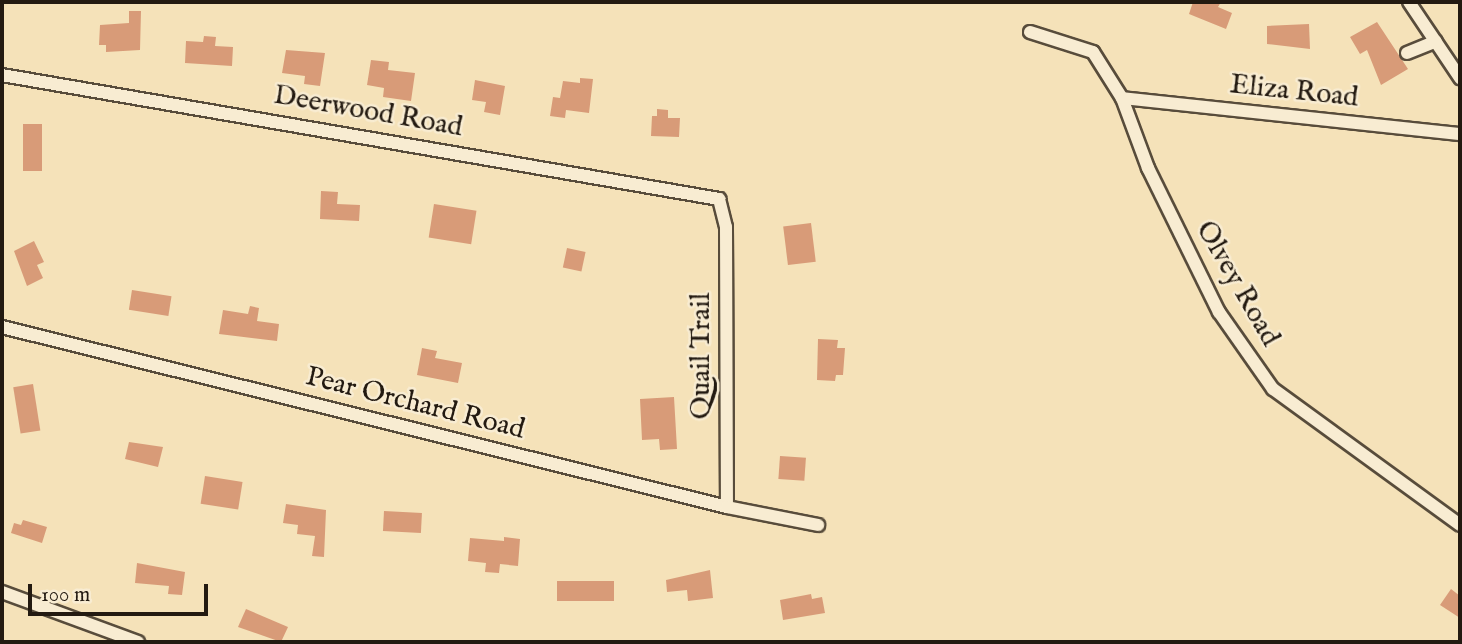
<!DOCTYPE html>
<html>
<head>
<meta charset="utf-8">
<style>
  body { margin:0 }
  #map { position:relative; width:1462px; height:644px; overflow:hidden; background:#f5e2b9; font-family:"IM FELL English",serif }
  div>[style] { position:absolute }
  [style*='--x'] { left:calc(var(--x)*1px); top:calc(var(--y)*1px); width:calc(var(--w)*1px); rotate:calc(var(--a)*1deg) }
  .building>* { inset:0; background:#d89b78; transform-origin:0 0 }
  .roads { filter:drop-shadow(2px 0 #584c3b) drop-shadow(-2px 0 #584c3b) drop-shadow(0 2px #584c3b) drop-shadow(0 -2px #584c3b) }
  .minor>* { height:12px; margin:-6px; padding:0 6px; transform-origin:6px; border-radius:6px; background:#f8ecd2 }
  span { translate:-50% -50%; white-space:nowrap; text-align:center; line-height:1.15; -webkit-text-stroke:5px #f8ecd2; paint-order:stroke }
  .street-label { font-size:28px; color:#231a11 }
  .frame { position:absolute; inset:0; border:4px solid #231a11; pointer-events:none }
  .scale { position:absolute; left:28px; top:584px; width:180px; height:32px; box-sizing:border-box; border:4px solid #231a11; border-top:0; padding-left:9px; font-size:21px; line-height:24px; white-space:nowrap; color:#231a11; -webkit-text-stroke:5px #f8ecd2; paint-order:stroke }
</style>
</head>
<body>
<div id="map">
  <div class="building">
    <div style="clip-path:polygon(1193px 2px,1221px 2px,1218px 7px,1232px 13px,1226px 29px,1189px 14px)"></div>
    <div style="clip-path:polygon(129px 11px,141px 11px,140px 50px,106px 52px,106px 45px,99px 45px,100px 25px,129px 23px)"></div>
    <div style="clip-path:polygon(1377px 22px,1408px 69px,1381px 85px,1367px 50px,1360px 54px,1350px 37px)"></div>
    <div style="clip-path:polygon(1309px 24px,1310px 49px,1267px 44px,1267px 26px)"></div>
    <div style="clip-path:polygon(204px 36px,216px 37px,215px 46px,233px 47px,232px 66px,185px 63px,186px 41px,203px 42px)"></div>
    <div style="clip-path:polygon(286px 50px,325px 53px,320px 86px,304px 84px,305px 76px,282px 73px)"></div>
    <div style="clip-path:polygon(371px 60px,389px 62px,388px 70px,415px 73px,411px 101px,383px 97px,384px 88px,367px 85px)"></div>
    <div style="clip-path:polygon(580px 78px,593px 79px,589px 113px,566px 110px,565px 118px,550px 116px,553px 97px,560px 98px,563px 81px,580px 83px)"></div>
    <div style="clip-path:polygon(475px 80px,505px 86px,500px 115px,484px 112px,486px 102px,472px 100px)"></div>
    <div style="clip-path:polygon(657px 109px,668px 110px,668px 118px,680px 118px,679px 137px,651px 136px,652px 116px,657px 116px)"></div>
    <div style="left:23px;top:124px;width:19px;height:47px"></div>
    <div style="clip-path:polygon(321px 191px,338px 192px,337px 204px,360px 205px,359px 221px,320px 219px)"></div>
    <div style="left:434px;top:204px;width:43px;height:34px;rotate:9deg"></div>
    <div style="left:811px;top:223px;width:39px;height:28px;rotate:83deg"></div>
    <div style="clip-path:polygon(34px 241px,44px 262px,37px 265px,43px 278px,27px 286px,14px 251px)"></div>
    <div style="left:567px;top:248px;width:19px;height:20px;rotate:12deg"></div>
    <div style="left:132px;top:290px;width:40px;height:20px;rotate:9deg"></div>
    <div style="clip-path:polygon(250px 306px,259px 308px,257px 321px,279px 324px,277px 341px,219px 334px,223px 310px,248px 314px)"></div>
    <div style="clip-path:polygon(818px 339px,838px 340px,837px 348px,845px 348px,843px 375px,836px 375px,835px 381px,817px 380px)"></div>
    <div style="clip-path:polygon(422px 348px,437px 351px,435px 358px,462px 363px,458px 383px,417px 375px)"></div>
    <div style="left:33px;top:384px;width:47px;height:20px;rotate:81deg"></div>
    <div style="clip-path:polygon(674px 397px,677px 449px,660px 450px,659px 439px,642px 440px,640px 399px)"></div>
    <div style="clip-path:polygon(129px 442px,163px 447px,158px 467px,125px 459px)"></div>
    <div style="left:780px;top:456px;width:26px;height:23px;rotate:4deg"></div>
    <div style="left:205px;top:476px;width:38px;height:28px;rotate:9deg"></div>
    <div style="clip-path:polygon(286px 504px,326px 510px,324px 557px,312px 556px,315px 536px,297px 534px,298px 525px,283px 523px)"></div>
    <div style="left:384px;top:511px;width:38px;height:20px;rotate:3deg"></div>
    <div style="clip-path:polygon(23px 520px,47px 527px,42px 543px,11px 533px,14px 523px,21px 525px)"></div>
    <div style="clip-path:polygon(504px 537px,520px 539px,518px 566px,500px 564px,499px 573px,485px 572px,486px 563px,468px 561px,470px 538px,504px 541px)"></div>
    <div style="clip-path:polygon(137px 563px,185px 572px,182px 595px,168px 594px,169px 586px,135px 583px)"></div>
    <div style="clip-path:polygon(710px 570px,713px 598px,688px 601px,687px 590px,667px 592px,666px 580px)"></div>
    <div style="left:614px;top:581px;width:20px;height:57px;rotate:90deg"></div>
    <div style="clip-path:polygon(1451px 589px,1460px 596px,1460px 618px,1440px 605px)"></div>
    <div style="clip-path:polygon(811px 594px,812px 599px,822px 597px,825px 613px,783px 620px,780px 600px)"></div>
    <div style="clip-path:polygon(246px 609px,288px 627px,281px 642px,238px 627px)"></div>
  </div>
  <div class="roads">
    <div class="minor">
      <div style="--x:1409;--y:2;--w:92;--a:56.1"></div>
      <div style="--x:1030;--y:32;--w:66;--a:17.6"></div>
      <div style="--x:1093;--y:52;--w:54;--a:57.8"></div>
      <div style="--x:1122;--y:98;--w:75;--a:69.6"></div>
      <div style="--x:1148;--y:168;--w:161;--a:63.8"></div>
      <div style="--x:1219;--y:312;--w:94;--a:55"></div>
      <div style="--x:1273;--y:389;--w:231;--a:36"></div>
      <div style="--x:1407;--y:53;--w:31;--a:-22"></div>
      <div style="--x:2;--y:75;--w:728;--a:9.81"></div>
      <div style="--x:719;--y:199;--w:29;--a:76"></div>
      <div style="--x:726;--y:227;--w:280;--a:89.8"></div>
      <div style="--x:1122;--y:98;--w:340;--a:6.1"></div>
      <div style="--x:2;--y:327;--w:747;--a:13.94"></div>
      <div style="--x:727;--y:507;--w:93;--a:11.2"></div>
      <div style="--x:2;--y:592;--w:145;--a:20.2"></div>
    </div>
  </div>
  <div class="street-label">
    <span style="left:1294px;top:92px;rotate:6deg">Eliza Road</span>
    <span style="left:368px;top:112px;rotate:10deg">Deerwood Road</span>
    <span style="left:1237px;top:284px;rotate:60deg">Olvey Road</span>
    <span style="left:702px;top:356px;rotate:-90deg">Quail Trail</span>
    <span style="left:415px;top:404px;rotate:14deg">Pear Orchard Road</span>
  </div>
  <div class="frame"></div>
  <div class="scale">100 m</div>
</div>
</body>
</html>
